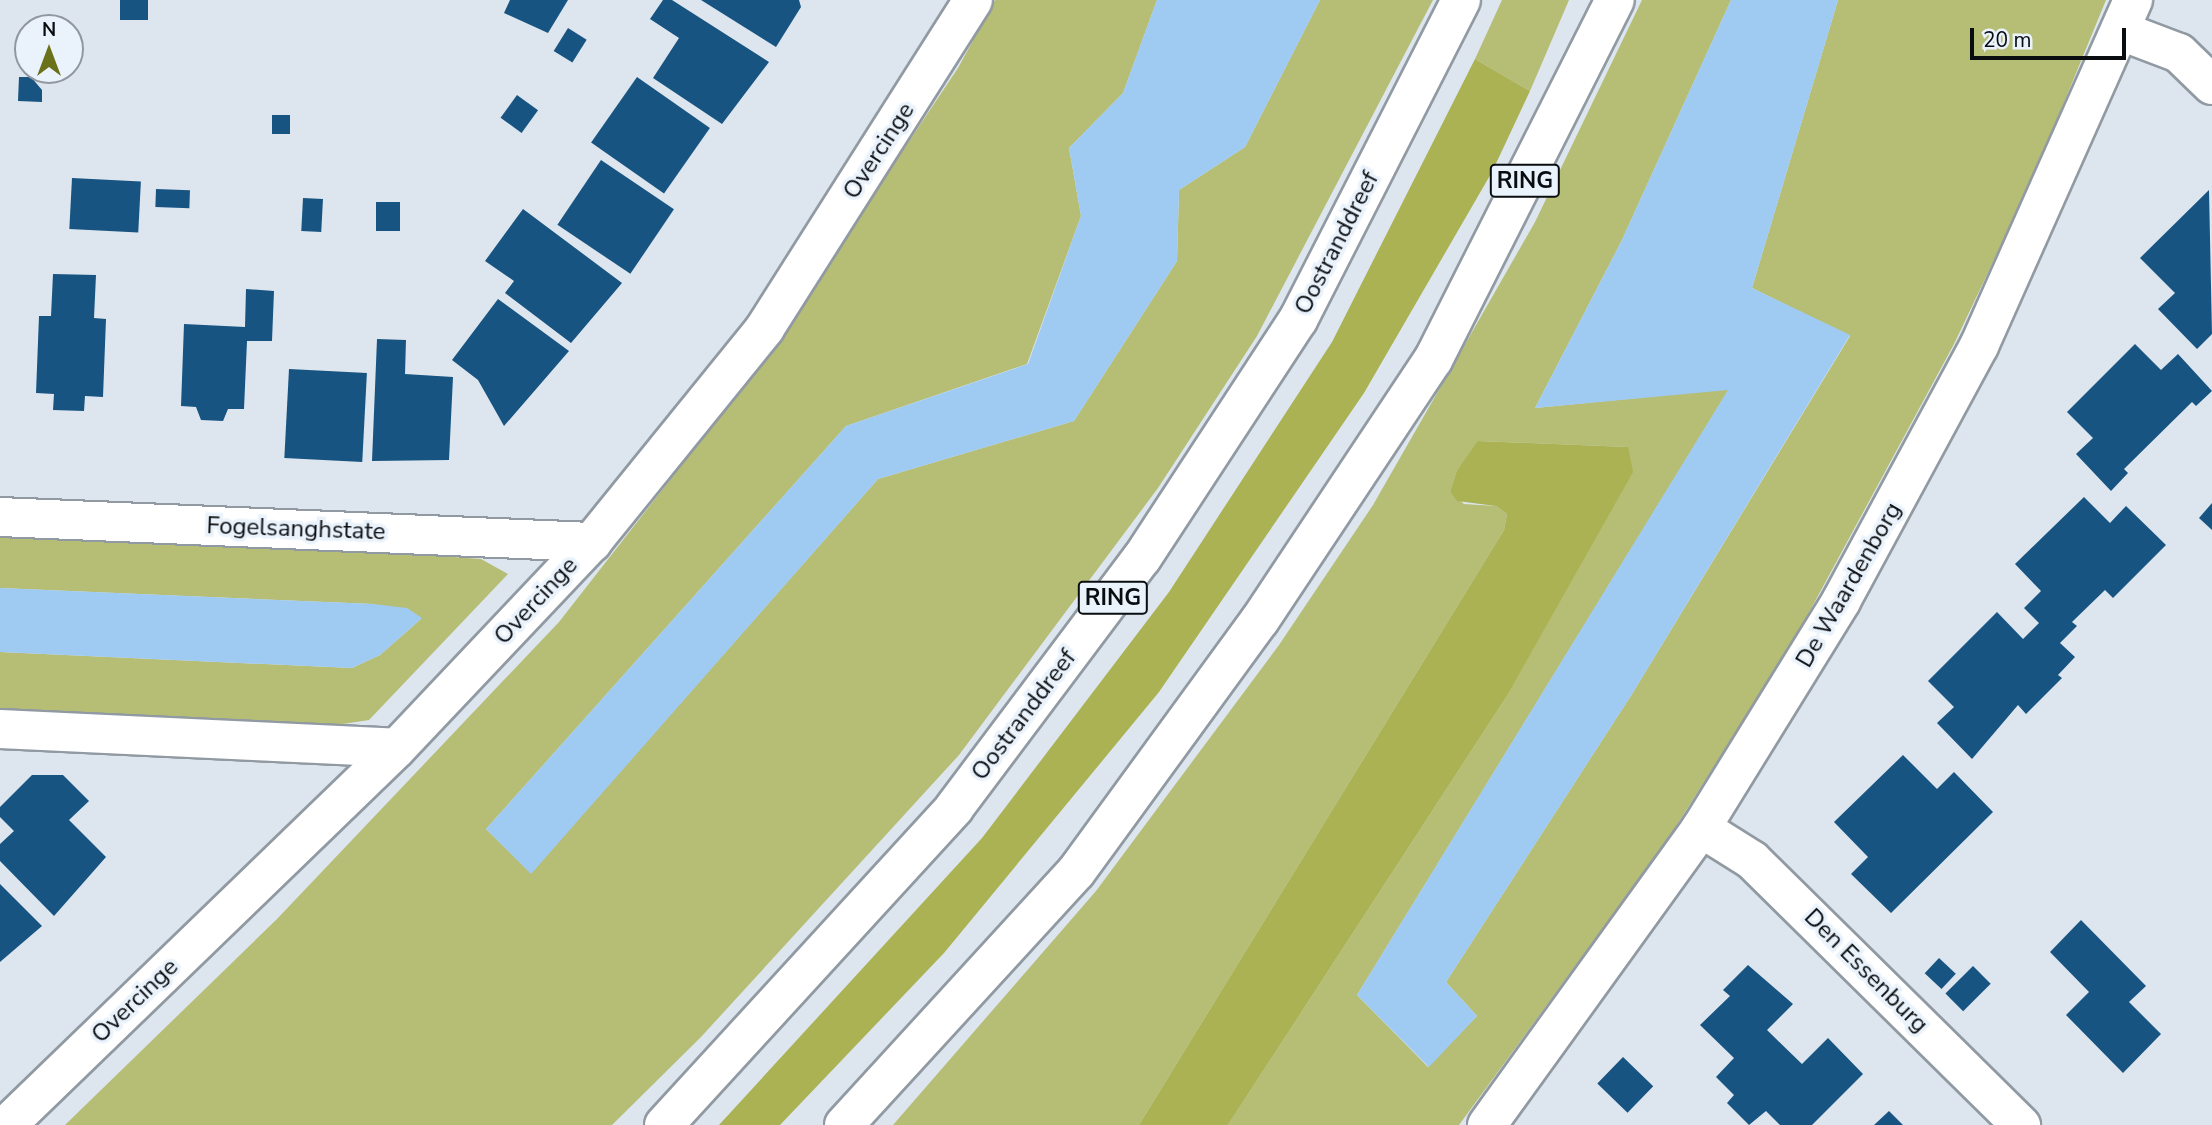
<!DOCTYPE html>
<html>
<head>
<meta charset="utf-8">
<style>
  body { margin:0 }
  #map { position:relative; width:2212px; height:1125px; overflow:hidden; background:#dde6ee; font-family:"Nunito Sans",sans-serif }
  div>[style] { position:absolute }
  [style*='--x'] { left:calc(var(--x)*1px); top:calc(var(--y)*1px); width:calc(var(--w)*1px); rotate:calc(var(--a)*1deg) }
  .green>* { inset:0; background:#b6bd74 }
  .forest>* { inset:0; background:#aab253 }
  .water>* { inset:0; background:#9fcbf2 }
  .building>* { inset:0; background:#175481; transform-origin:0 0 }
  .roads { filter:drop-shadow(2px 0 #919aa2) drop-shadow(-2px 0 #919aa2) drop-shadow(0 2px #919aa2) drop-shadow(0 -2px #919aa2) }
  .minor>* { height:38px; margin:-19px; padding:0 19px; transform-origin:19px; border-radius:19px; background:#fff }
  .major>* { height:38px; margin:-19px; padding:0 19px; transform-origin:19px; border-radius:19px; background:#fff }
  span { translate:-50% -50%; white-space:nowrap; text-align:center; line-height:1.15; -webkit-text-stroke:7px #eaf3fc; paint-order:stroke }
  .shield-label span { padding:2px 5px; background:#eaf3fc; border:2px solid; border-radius:5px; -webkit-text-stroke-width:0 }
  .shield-label { font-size:23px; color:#0a0d10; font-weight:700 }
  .street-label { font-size:24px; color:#0a0d10 }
  .north { position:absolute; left:14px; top:14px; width:70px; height:70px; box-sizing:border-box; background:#eaf3fc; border:2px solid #90979e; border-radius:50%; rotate:0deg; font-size:19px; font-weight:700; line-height:28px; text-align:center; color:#0a0d10 }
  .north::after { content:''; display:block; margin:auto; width:24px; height:32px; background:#6b7118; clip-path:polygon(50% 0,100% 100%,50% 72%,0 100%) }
  .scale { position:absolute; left:1970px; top:28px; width:156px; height:32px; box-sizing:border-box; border:4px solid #0a0d10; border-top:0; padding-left:9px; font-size:21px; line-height:24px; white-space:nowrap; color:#0a0d10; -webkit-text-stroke:5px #eaf3fc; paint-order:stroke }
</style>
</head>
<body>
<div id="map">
  <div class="green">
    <div style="clip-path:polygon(995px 0,1157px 0,1123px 93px,1069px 148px,1081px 216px,1027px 364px,846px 426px,486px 829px,531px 873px,878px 479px,1074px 421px,1177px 261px,1179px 190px,1245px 147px,1320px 0,1433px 0,1257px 336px,1158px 488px,959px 755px,701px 1037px,612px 1125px,65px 1125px,277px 919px,559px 622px,759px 366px,958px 68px)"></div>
    <div style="clip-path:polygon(1502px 0,1569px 0,1530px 91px,1475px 59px)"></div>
    <div style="clip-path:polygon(1642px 0,1731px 0,1621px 242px,1535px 408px,1729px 389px,1357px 995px,1428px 1067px,1477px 1016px,1446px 982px,1632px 694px,1850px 336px,1752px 288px,1838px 0,2106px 0,2033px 178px,1954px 344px,1793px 642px,1666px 842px,1459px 1125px,1228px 1125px,1505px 699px,1628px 447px,1479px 441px,1457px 470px,1450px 491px,1464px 504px,1496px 506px,1507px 514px,1504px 530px,1139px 1125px,893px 1125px,1096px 891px,1279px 645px,1373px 505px,1535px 222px)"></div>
    <div style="clip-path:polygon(0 537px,412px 554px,481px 559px,508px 574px,369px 720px,323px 727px,0 714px,0 652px,352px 668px,380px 655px,421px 619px,373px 604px,0 588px)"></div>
  </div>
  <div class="forest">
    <div style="clip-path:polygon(1475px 59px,1530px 91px,1492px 172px,1364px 393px,1159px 692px,944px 953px,780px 1125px,719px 1125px,982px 838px,1169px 592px,1332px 342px)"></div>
    <div style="clip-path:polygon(1478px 441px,1628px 447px,1633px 472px,1505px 699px,1228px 1125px,1139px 1125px,1504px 530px,1507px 514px,1496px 506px,1457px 501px,1450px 491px,1457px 470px)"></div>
  </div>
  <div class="water">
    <div style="clip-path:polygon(1157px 0,1320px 0,1245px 147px,1179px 190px,1177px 261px,1074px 421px,878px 479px,531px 874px,486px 829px,846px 426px,1028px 364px,1081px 216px,1069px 148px,1123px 93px)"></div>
    <div style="clip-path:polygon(1731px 0,1838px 0,1752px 288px,1850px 335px,1632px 694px,1446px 982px,1477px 1016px,1429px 1067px,1357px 995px,1728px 390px,1535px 408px,1621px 242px)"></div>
    <div style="clip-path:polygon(0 588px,373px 604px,407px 608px,422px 618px,380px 655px,352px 668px,0 652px)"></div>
  </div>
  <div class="building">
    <div style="left:120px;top:0;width:28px;height:20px"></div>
    <div style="clip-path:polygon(510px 0,568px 0,548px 33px,504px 13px)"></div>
    <div style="clip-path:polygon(663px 0,672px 0,769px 62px,722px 124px,653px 78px,679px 38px,650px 19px)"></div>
    <div style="clip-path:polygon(701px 0,799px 0,801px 7px,776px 47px)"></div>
    <div style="left:568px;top:28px;width:22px;height:27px;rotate:32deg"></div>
    <div style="clip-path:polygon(19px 77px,31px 77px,42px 90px,42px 102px,18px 101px)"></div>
    <div style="left:637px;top:77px;width:89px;height:80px;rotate:35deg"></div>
    <div style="left:517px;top:95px;width:26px;height:28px;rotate:36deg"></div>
    <div style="left:272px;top:115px;width:18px;height:19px"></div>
    <div style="left:601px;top:160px;width:88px;height:78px;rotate:34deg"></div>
    <div style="left:72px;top:178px;width:69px;height:51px;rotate:3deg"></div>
    <div style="left:156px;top:189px;width:34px;height:18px;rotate:2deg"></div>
    <div style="clip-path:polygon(2209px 190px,2212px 334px,2197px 349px,2158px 309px,2175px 293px,2140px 258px)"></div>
    <div style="left:303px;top:198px;width:20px;height:33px;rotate:3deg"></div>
    <div style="left:376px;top:202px;width:24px;height:29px"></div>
    <div style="clip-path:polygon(523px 209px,622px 283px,571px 343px,505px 293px,514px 281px,485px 261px)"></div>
    <div style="clip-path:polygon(53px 274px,96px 275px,94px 318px,106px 319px,103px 397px,85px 396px,84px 411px,53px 410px,54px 394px,36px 393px,39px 316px,51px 316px)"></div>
    <div style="clip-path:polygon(246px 289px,274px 291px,272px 341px,247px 341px,244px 409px,228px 409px,223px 421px,201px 420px,196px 407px,181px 406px,184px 324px,245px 327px)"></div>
    <div style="clip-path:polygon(498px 299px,569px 351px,504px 426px,478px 380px,452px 360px)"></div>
    <div style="clip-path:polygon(377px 339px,406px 340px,405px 374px,453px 377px,449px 460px,372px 461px)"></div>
    <div style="clip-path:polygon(2135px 344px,2161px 370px,2178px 354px,2212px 391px,2196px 406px,2192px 402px,2124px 469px,2128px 473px,2111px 491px,2076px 454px,2093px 438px,2067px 412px)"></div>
    <div style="left:289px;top:369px;width:78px;height:89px;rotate:3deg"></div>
    <div style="clip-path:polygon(2084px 497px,2110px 523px,2126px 506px,2166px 545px,2113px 598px,2105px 590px,2072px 622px,2077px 626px,2060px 643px,2075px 657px,2058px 675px,2062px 678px,2026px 714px,2018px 705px,1972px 759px,1937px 723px,1954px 707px,1928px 681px,1997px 612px,2023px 639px,2039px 623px,2024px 608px,2041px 591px,2015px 564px)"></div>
    <div style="clip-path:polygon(2212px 503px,2212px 530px,2199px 518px)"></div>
    <div style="clip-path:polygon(1903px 755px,1937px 789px,1954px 772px,1993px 812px,1891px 913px,1851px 874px,1868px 857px,1834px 822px)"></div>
    <div style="clip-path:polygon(32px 775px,63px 775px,89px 801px,69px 820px,106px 857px,54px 916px,0 861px,0 844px,14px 831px,0 817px,0 807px)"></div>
    <div style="clip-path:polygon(0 884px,42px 926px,0 962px)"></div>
    <div style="clip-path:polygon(2081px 920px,2146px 986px,2129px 1002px,2161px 1034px,2123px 1073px,2066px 1015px,2089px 992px,2050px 952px)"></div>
    <div style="left:1939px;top:958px;width:23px;height:21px;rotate:43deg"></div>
    <div style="clip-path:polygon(1748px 965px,1793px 1004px,1767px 1030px,1802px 1064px,1828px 1038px,1863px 1074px,1812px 1125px,1780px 1125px,1766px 1111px,1749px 1125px,1727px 1103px,1734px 1095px,1716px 1077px,1734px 1058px,1700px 1025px,1730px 996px,1723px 990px)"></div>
    <div style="left:1973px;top:966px;width:25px;height:39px;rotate:45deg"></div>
    <div style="left:1623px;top:1057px;width:42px;height:37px;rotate:44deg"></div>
    <div style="clip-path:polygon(1889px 1111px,1903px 1125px,1874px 1125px)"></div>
  </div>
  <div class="roads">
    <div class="minor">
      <div style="--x:2121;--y:31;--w:62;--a:20.8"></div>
      <div style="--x:2179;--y:53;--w:46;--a:44.1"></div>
      <div style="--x:0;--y:517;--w:593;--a:2.42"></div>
      <div style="--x:0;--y:729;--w:397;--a:2.7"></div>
      <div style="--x:1701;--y:828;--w:60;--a:32.1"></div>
      <div style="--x:1752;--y:860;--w:378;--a:44.6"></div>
      <div style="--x:7;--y:1125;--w:542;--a:-44.03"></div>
      <div style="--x:397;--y:748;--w:284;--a:-46.6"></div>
      <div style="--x:592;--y:542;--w:275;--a:-51"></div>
      <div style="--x:765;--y:328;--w:388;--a:-57.6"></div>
      <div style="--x:1487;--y:1125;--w:366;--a:-54.2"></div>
      <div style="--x:1701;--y:828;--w:267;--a:-58.3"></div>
      <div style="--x:1841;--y:601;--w:290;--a:-61.6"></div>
      <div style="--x:1979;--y:346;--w:379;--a:-66"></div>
    </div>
    <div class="major">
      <div style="--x:664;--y:1125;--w:430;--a:-47.5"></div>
      <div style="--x:954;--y:808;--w:313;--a:-53.1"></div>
      <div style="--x:1142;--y:558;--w:285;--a:-56.8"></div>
      <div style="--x:1298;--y:320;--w:359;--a:-63"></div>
      <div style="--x:844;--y:1125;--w:343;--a:-47.5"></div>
      <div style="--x:1076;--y:872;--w:312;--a:-53.9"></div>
      <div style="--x:1260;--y:620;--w:312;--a:-56.4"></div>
      <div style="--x:1433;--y:360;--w:403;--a:-63.2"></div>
    </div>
  </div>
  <div class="shield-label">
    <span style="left:1525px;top:181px">RING</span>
    <span style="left:1113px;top:598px">RING</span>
  </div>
  <div class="street-label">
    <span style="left:879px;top:151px;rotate:-57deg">Overcinge</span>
    <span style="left:1337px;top:243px;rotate:-63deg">Oostranddreef</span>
    <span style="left:296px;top:529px;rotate:2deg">Fogelsanghstate</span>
    <span style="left:1849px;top:585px;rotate:-60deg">De Waardenborg</span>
    <span style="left:536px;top:601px;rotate:-47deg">Overcinge</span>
    <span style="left:1024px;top:715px;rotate:-53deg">Oostranddreef</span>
    <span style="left:1866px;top:971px;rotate:45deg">Den Essenburg</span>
    <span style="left:135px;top:1001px;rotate:-44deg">Overcinge</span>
  </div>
  <div class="north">N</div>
  <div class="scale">20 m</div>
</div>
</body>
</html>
